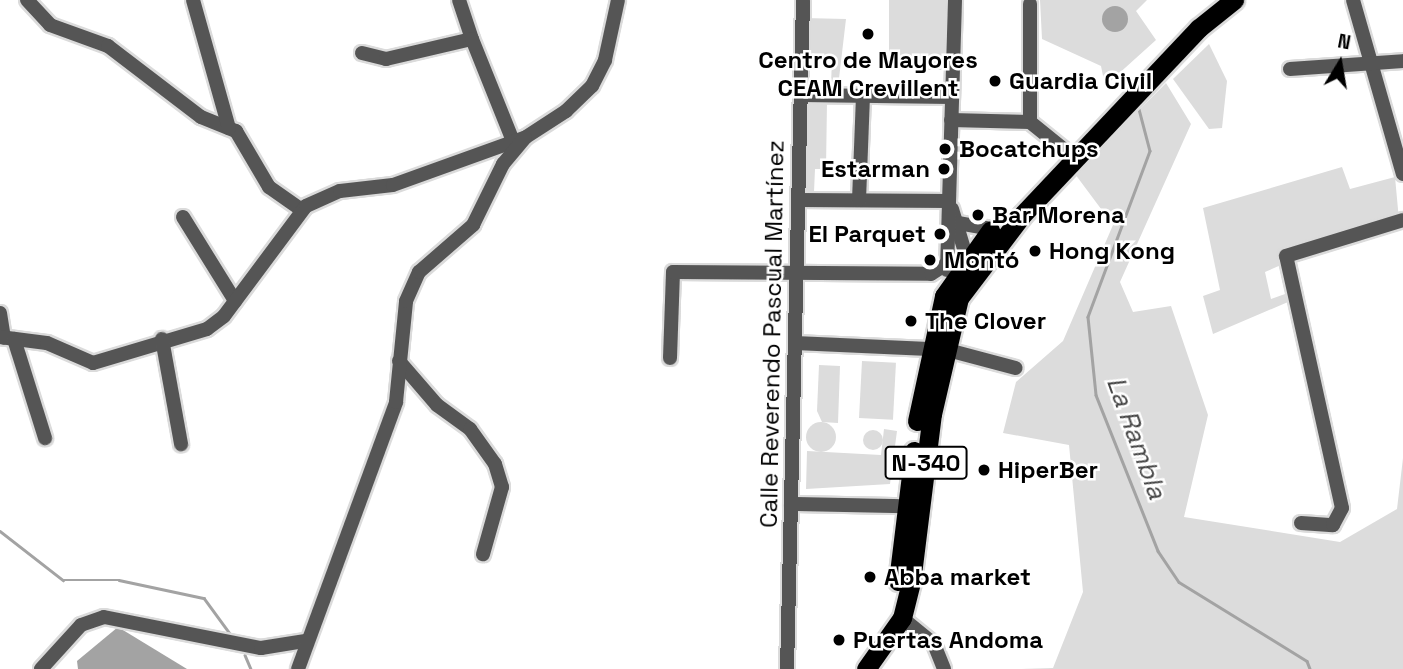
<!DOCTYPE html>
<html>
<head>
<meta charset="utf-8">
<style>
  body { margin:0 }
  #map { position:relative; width:1403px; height:669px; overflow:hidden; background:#fff; font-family:"Space Grotesk",sans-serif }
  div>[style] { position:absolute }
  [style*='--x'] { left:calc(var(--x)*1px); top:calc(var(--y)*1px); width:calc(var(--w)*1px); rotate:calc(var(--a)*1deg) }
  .green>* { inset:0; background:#dcdcdc; transform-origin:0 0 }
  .round { border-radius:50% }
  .water>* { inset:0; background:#a3a3a3 }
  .stream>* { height:2.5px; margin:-1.25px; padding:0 1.25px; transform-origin:1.25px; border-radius:1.25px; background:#a3a3a3 }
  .roads { filter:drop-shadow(2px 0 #dbdbdb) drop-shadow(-2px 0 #dbdbdb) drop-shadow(0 2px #dbdbdb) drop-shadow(0 -2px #dbdbdb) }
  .minor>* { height:14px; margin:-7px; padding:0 7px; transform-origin:7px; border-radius:7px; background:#555 }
  .highway>* { height:19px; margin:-9.5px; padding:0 9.5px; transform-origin:9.5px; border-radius:9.5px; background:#000 }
  .dots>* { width:19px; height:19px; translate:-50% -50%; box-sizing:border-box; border:4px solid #fff; border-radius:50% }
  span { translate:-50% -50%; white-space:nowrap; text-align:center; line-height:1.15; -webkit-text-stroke:5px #fff; paint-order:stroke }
  .shield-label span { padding:2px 5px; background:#fff; border:2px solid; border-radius:5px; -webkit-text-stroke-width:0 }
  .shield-label { font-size:23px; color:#000; font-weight:700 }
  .poi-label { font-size:24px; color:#000; font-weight:700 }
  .left { translate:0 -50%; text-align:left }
  .right { translate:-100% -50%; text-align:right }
  .street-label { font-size:24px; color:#000 }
  .water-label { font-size:26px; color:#444; font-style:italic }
  .north { position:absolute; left:1305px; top:28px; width:70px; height:70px; -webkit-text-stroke:5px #fff; paint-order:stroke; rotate:11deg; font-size:19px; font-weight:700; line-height:28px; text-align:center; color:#000 }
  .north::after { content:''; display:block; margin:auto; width:24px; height:32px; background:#000; clip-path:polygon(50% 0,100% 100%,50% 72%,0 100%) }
</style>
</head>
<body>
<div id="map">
  <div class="green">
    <div style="left:889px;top:0;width:59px;height:70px"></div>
    <div style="clip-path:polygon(1040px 0,1147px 0,1136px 11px,1156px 40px,1105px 86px,1101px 66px,1042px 39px)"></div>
    <div style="clip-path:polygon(804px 18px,846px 19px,838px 87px,831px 87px,832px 55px,803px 55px)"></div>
    <div style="clip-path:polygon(1209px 44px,1227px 81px,1222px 128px,1209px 129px,1173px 79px)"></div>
    <div style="clip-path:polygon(1166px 83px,1191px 124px,1120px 282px,1133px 312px,1171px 306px,1208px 415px,1184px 517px,1340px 542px,1397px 509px,1403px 458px,1403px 669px,1021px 669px,1053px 668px,1083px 592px,1069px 445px,1003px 433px,1016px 382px,1063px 341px,1113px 225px,1075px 174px)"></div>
    <div style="clip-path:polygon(806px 102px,827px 102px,826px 169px,815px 169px,814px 192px,804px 191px)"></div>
    <div style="clip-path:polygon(1342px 167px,1350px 189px,1395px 177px,1399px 220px,1279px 251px,1281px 265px,1265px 272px,1271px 299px,1285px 294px,1288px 302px,1213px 334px,1203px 296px,1220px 290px,1203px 208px)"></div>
    <div style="left:862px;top:361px;width:34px;height:57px;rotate:3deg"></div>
    <div style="clip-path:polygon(819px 365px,840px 366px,838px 423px,822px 422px,817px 411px)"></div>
    <div class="round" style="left:806px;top:422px;width:30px;height:30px"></div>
    <div style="clip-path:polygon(884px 429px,897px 431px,890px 484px,806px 489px,807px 451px,881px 455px)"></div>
    <div class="round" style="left:863px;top:430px;width:20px;height:20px"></div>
  </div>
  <div class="water">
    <div class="round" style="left:1102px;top:6px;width:26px;height:26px"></div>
    <div style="clip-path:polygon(118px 627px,187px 669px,78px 669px,77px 661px)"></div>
  </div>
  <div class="stream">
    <div style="--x:1139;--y:109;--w:43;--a:75.3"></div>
    <div style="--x:1150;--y:151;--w:177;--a:110.5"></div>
    <div style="--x:1088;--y:317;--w:78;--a:84.1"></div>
    <div style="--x:1096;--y:395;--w:168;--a:68.3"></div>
    <div style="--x:1158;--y:551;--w:37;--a:56"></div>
    <div style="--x:1179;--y:582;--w:150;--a:31.7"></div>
    <div style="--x:1307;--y:661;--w:9;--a:69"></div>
    <div style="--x:0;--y:531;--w:80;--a:37.9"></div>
    <div style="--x:63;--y:580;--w:56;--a:0"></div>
    <div style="--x:119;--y:580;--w:87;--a:12"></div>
    <div style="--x:204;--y:598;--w:46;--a:53.9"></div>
    <div style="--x:245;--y:655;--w:15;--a:67"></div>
  </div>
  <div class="roads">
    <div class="minor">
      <div style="--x:27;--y:0;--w:34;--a:47"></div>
      <div style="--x:50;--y:25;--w:62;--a:19.9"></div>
      <div style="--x:108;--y:46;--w:117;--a:37.4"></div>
      <div style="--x:201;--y:117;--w:38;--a:22"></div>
      <div style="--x:236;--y:131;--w:65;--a:59.5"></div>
      <div style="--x:269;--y:187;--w:40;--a:34.9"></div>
      <div style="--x:193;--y:0;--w:133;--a:74.3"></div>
      <div style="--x:459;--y:0;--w:41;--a:71.6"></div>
      <div style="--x:1353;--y:0;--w:181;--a:74"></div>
      <div style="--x:362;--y:53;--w:25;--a:14"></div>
      <div style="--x:386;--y:59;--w:88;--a:-13.1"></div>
      <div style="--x:472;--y:39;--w:110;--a:68.1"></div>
      <div style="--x:1290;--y:69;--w:113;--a:-4"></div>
      <div style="--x:801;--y:95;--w:150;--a:0.8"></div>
      <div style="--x:951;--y:120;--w:79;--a:1.5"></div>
      <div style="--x:1030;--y:122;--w:46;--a:38.9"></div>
      <div style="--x:1030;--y:122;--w:118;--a:-90"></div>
      <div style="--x:798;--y:200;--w:151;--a:0.4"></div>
      <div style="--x:859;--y:200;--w:104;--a:-87.8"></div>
      <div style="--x:952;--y:209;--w:55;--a:73.2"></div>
      <div style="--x:183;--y:217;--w:99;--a:58.2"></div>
      <div style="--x:958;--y:223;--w:35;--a:10"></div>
      <div style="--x:947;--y:270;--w:270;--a:-88.3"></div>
      <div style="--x:0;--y:313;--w:25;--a:81"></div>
      <div style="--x:0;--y:337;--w:47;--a:7.3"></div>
      <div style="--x:47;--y:343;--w:50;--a:23.5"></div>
      <div style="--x:93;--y:363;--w:119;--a:-16.6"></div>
      <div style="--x:207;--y:329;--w:21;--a:-37"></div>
      <div style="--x:224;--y:316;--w:137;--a:-53.3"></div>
      <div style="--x:306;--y:206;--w:37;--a:-24"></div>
      <div style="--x:340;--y:191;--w:53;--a:-6.5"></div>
      <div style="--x:393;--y:185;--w:141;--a:-19.8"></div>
      <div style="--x:526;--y:137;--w:48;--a:-33"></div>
      <div style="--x:566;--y:111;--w:36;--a:-44"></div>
      <div style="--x:592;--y:86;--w:29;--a:-63"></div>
      <div style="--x:605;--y:60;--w:61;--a:-77.8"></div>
      <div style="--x:14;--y:339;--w:104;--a:72.6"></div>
      <div style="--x:162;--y:339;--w:107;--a:79.7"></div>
      <div style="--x:795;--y:343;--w:134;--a:2.6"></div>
      <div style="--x:944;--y:349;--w:74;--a:14.8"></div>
      <div style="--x:670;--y:358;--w:86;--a:-88"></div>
      <div style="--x:673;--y:272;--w:258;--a:0.4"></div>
      <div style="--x:931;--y:274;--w:20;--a:-33"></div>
      <div style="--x:399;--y:361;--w:58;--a:49.2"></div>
      <div style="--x:437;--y:405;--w:41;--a:36"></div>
      <div style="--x:470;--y:429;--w:43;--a:54.5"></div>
      <div style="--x:495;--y:464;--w:24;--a:73"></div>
      <div style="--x:502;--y:487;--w:70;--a:105.8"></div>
      <div style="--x:791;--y:504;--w:107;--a:1.1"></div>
      <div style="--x:1301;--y:523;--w:32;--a:4"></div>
      <div style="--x:1333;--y:525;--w:19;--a:-62"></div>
      <div style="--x:1342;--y:508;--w:258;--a:-102.5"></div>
      <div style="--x:1286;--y:256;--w:122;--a:-17.1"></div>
      <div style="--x:902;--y:618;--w:41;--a:39.1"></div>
      <div style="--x:934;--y:644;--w:27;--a:68"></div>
      <div style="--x:41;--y:669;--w:59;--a:-47.7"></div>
      <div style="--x:81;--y:625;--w:24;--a:-19"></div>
      <div style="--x:104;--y:617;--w:160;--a:11.2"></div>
      <div style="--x:261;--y:648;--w:45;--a:-9"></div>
      <div style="--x:298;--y:669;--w:284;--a:-69.8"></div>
      <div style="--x:396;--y:402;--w:101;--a:-84.3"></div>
      <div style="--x:406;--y:301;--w:32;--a:-66"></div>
      <div style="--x:419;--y:272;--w:72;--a:-41"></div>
      <div style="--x:473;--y:225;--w:68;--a:-63.8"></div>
      <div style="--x:503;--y:164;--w:34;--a:-50"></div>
      <div style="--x:787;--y:669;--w:669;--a:-88.63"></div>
    </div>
    <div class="highway">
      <div style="--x:917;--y:421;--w:128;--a:-77.8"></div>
      <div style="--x:944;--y:296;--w:80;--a:-54.7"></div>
      <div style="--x:898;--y:581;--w:131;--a:-83"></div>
      <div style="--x:866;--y:669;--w:62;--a:-54.8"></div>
      <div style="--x:902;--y:618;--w:37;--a:-76"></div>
      <div style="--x:911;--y:582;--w:169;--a:-82.9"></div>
      <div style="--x:932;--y:414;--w:119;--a:-76.9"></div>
      <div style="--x:959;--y:298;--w:104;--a:-52.8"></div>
      <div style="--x:1022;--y:215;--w:257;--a:-46.6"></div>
      <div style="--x:1199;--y:28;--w:45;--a:-38.7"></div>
    </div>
  </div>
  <div class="dots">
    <div style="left:868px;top:34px;background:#000"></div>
    <div style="left:995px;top:81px;background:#000"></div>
    <div style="left:945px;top:149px;background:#000"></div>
    <div style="left:944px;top:169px;background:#000"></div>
    <div style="left:978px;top:215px;background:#000"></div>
    <div style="left:940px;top:234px;background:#000"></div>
    <div style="left:1035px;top:251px;background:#000"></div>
    <div style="left:930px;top:260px;background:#000"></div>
    <div style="left:911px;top:321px;background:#000"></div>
    <div style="left:984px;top:470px;background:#000"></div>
    <div style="left:870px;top:577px;background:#000"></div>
    <div style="left:839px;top:640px;background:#000"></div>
  </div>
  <div class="shield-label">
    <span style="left:926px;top:463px">N-340</span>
  </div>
  <div class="poi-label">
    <span style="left:868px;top:74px">Centro de Mayores<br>CEAM Crevillent</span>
    <span class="left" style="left:1009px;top:81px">Guardia Civil</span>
    <span class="left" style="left:959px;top:149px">Bocatchups</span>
    <span class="right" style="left:930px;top:169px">Estarman</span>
    <span class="left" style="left:992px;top:215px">Bar Morena</span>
    <span class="right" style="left:926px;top:234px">El Parquet</span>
    <span class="left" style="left:1049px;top:251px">Hong Kong</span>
    <span class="left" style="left:944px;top:260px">Montó</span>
    <span class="left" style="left:925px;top:321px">The Clover</span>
    <span class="left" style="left:998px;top:470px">HiperBer</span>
    <span class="left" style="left:884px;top:577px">Abba market</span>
    <span class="left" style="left:853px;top:640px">Puertas Andoma</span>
  </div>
  <div class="street-label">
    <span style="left:772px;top:334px;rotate:-89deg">Calle Reverendo Pascual Martínez</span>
  </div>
  <div class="water-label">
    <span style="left:1136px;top:438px;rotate:70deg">La Rambla</span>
  </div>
  <div class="north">N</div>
</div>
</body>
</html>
